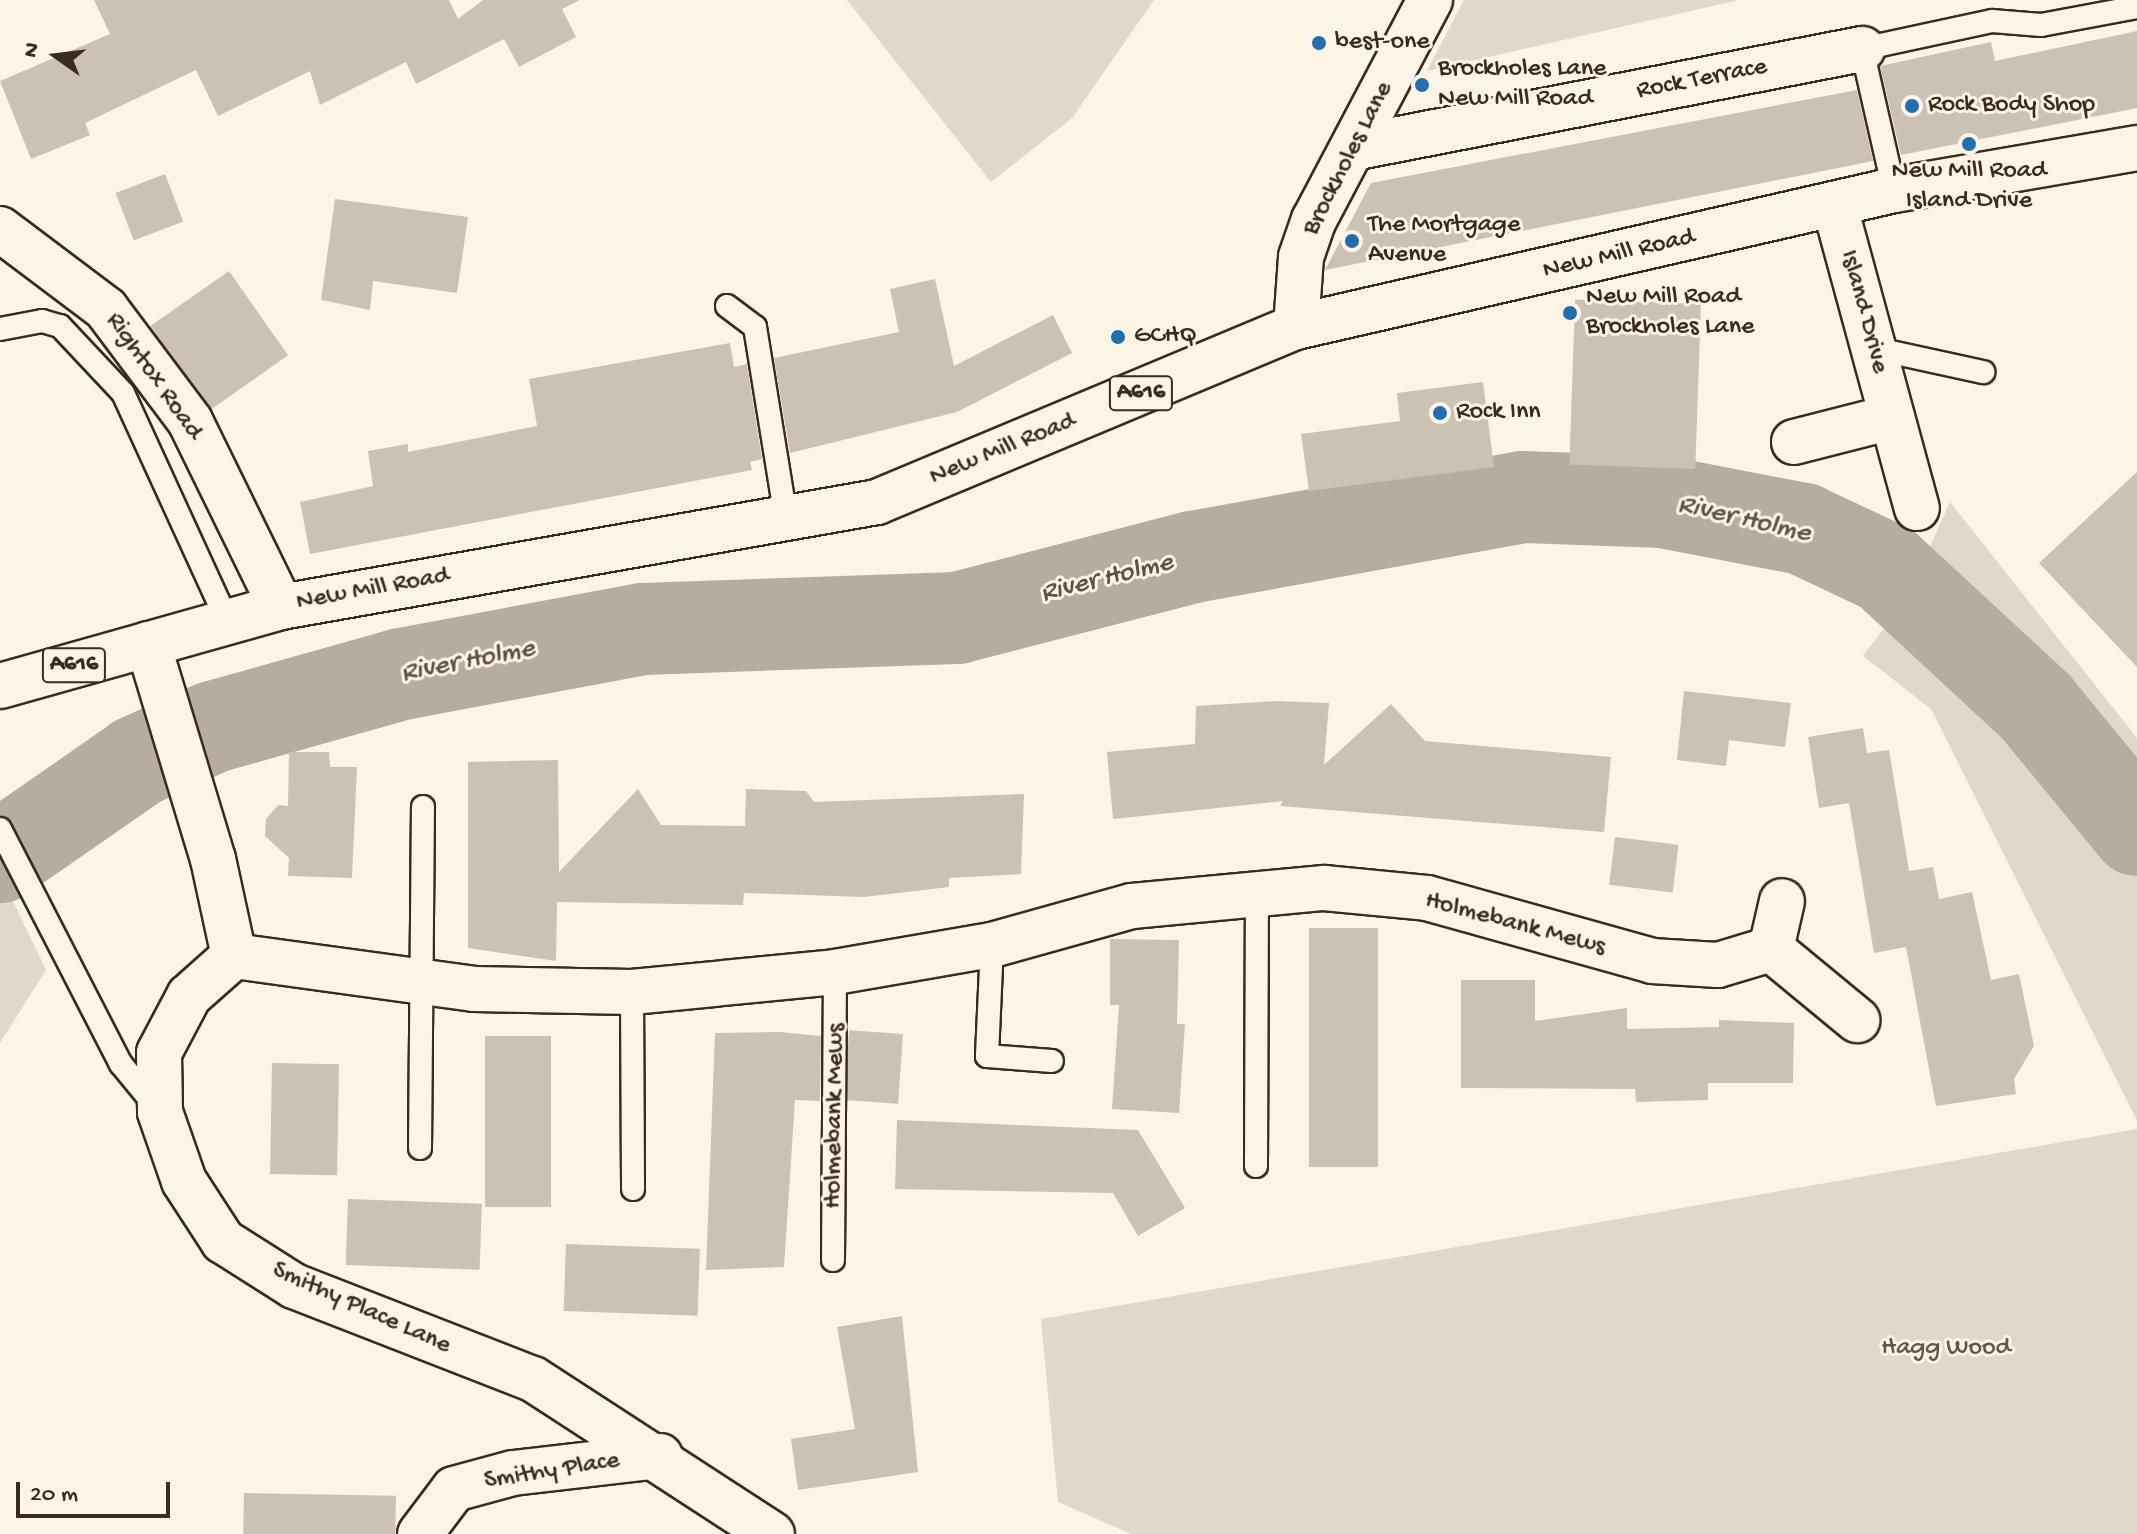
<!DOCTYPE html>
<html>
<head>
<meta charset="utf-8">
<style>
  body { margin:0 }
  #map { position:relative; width:2137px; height:1534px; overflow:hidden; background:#fcf5e5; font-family:"Gochi Hand",sans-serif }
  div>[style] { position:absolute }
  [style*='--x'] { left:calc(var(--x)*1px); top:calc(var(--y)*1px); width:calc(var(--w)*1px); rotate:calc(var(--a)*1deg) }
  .green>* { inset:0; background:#e0d8c8 }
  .river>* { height:92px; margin:-46px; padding:0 46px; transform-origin:46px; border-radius:46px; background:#b7ad9e }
  .building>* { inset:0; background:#ccc2b3; transform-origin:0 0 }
  .roads { filter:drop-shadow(2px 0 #3b2a1e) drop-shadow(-2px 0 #3b2a1e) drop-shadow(0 2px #3b2a1e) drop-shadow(0 -2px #3b2a1e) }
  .service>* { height:22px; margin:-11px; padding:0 11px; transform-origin:11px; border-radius:11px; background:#fcf5e5 }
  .minor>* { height:44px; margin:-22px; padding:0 22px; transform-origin:22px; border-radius:22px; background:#fcf5e5 }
  .primary>* { height:44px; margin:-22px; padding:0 22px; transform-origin:22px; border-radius:22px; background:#fcf5e5 }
  .dots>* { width:22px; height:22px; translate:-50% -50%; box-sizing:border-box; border:4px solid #fcf5e5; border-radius:50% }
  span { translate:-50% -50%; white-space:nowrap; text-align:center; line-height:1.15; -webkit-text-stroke:6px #fcf5e5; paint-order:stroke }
  .shield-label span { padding:2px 6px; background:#fcf5e5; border:2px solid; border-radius:6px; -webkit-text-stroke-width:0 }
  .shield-label { font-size:24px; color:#3b2a1e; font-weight:700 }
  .poi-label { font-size:26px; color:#3b2a1e }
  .left { translate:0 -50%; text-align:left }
  .street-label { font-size:26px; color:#3b2a1e }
  .park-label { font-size:26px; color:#645648 }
  .water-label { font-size:28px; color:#605144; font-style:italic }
  .north { position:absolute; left:16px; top:16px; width:80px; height:80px; -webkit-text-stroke:6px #fcf5e5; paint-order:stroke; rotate:284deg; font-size:22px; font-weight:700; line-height:32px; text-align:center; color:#3b2a1e }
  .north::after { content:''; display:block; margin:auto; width:28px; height:36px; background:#3b2a1e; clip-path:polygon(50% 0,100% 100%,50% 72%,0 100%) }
  .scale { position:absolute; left:16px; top:1482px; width:154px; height:36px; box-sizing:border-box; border:4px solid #3b2a1e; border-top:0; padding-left:10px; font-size:24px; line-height:28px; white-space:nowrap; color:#3b2a1e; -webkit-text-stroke:6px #fcf5e5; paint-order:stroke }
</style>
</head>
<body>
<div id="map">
  <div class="green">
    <div style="clip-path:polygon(847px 0,1154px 0,1072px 118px,991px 182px)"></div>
    <div style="clip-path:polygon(1464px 0,1739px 0,1427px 71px)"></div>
    <div style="clip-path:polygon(1950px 502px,2137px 738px,2137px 1121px,1931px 709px,1863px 656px,1906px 599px)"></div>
    <div style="clip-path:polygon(1px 876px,46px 970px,0 1043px,0 877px)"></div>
    <div style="clip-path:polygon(2137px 1129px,2137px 1534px,1131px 1534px,1058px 1502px,1041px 1319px)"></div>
  </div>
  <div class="river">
    <div style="--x:0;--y:857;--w:168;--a:-34.8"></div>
    <div style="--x:138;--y:761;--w:82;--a:-24.4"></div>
    <div style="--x:213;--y:727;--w:196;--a:-15.7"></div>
    <div style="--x:402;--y:674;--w:245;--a:-10.6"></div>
    <div style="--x:643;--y:629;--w:314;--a:-2"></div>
    <div style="--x:957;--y:618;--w:244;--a:-14.5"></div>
    <div style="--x:1193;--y:557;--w:334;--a:-10.3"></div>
    <div style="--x:1522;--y:497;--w:141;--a:2"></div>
    <div style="--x:1663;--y:502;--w:143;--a:10.9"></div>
    <div style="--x:1803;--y:529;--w:92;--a:25.2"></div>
    <div style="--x:1886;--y:568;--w:205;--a:42.8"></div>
    <div style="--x:2036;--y:707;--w:159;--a:50.6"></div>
  </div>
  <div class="building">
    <div style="clip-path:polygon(94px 0,449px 0,458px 19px,483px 0,580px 0,562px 9px,576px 37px,519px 67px,504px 39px,416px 84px,406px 62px,320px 105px,310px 71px,218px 116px,196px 70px,85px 123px,90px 135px,31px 159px,0 81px,110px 34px)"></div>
    <div style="clip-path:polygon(2137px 31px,2137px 108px,1901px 155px,1880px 66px,1991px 42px,1995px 61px)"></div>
    <div style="clip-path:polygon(1857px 90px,1873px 161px,1325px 270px,1371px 183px)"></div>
    <div style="left:165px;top:174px;width:51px;height:53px;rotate:69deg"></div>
    <div style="clip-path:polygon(335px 199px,468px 217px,457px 293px,373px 281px,370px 310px,321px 300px)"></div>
    <div style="left:229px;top:271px;width:103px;height:96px;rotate:55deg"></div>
    <div style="clip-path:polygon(935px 279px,954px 366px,1053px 315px,1072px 353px,957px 412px,790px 453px,774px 358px,899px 332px,890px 289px)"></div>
    <div style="left:1701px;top:304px;width:165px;height:126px;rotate:92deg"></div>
    <div style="clip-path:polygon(730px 343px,734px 367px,747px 364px,762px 459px,750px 462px,752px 470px,310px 554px,300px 502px,373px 486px,368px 451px,408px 444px,408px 452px,537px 426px,529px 379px)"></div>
    <div style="clip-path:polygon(1483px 382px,1494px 467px,1309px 491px,1301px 434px,1400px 421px,1397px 393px)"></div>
    <div style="clip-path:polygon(2137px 472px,2137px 667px,2039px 563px)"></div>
    <div style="clip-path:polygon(1684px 691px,1791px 703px,1785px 747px,1729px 740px,1726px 766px,1677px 760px)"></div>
    <div style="clip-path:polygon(1277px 701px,1329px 703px,1324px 765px,1391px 704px,1425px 741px,1611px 757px,1604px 832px,1280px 806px,1283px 801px,1113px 819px,1107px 752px,1195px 744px,1196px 706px)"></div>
    <div style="clip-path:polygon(1863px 728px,1867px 753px,1889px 750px,1909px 871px,1933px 867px,1939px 899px,1972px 892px,1991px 980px,2019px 974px,2034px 1046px,2014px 1079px,2016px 1094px,1936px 1106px,1906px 947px,1874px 953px,1849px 803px,1819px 808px,1808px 737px)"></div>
    <div style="clip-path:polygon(289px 752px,329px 752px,330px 767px,357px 767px,352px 878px,288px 876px,289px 858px,265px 836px,266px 819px,278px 805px,288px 806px)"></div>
    <div style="clip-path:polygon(558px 760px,559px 872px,638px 789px,661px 825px,745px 826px,746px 789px,806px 791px,814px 802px,1024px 794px,1021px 874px,949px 878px,949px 887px,864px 897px,744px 893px,743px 905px,557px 902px,556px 961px,468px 948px,468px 762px)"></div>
    <div style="left:1615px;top:837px;width:64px;height:48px;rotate:7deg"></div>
    <div style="left:1309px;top:928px;width:69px;height:239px"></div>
    <div style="clip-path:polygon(1110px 939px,1179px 940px,1177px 1024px,1185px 1024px,1179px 1113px,1112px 1109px,1119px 1005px,1110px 1005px)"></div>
    <div style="clip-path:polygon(1461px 980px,1535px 980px,1535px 1021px,1627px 1008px,1627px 1029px,1719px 1027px,1719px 1020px,1794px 1023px,1793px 1083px,1708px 1083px,1708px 1100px,1636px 1102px,1635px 1089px,1461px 1088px)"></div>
    <div style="clip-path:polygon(780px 1032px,821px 1036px,820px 1101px,795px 1100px,784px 1267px,706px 1270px,715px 1033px)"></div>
    <div style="left:903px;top:1034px;width:70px;height:54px;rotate:94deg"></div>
    <div style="left:551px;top:1036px;width:171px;height:66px;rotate:90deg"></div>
    <div style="left:272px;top:1063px;width:67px;height:111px;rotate:1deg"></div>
    <div style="clip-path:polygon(897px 1120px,1138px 1130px,1185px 1208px,1138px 1236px,1113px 1193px,895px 1189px)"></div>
    <div style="left:348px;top:1199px;width:134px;height:66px;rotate:2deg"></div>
    <div style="left:566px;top:1244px;width:134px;height:67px;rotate:2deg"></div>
    <div style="clip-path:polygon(902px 1316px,918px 1472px,798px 1490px,791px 1439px,855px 1429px,837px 1327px)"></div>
    <div style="left:244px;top:1493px;width:152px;height:41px;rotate:1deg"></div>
  </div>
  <div class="roads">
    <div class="service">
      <div style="--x:1894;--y:190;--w:145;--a:-102.8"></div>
      <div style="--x:1862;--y:49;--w:133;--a:-12.2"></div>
      <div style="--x:1992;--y:21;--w:49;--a:4.7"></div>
      <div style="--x:2041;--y:25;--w:98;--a:-10.6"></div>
      <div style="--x:727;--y:306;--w:35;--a:37"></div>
      <div style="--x:755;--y:327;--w:193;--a:80.8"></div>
      <div style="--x:0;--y:329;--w:43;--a:-10.8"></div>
      <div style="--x:42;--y:321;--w:19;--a:16"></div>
      <div style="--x:60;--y:326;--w:92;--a:46.8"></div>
      <div style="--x:123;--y:393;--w:250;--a:65.4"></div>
      <div style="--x:1873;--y:348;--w:113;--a:12.3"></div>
      <div style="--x:0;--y:829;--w:264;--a:62.8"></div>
      <div style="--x:121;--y:1064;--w:57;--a:50.7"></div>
      <div style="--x:992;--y:945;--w:111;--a:92.6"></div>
      <div style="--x:987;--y:1056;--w:65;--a:4.4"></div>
      <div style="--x:632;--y:992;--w:197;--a:89.7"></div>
      <div style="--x:420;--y:1148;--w:341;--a:-89.5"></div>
      <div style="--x:1256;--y:1166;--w:273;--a:-89.8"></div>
      <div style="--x:833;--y:1260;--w:288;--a:-89.6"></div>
    </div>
    <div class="minor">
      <div style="--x:1353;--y:148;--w:519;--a:-11.01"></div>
      <div style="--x:1835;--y:207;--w:312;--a:74.8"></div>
      <div style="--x:0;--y:229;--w:133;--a:37"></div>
      <div style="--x:106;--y:309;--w:140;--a:53.1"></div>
      <div style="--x:190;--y:421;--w:207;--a:63.9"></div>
      <div style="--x:1296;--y:327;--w:70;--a:-85.9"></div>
      <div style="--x:1301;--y:257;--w:39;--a:-71"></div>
      <div style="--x:1314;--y:220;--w:249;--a:-62.2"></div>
      <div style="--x:1794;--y:442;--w:101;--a:-14.3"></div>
      <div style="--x:148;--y:644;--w:225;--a:73.2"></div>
      <div style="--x:213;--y:859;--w:99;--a:77.8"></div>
      <div style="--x:234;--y:956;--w:60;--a:138.4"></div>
      <div style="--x:189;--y:996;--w:64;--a:117.8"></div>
      <div style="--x:159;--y:1053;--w:59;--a:89"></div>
      <div style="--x:160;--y:1112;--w:73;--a:70.8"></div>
      <div style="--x:184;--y:1181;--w:72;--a:57"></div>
      <div style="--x:223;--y:1241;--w:84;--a:32.4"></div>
      <div style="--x:294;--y:1286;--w:256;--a:21.3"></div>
      <div style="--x:533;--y:1379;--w:285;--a:33"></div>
      <div style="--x:1771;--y:949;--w:49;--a:-77.1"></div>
      <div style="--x:234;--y:956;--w:242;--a:7.8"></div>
      <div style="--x:474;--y:989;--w:158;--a:1.1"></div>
      <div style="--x:632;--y:992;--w:204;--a:-5.6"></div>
      <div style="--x:835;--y:972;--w:159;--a:-9.8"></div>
      <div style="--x:992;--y:945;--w:145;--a:-15.6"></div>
      <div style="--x:1132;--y:906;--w:193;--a:-5.4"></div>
      <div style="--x:1324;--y:888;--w:103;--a:5.5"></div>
      <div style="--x:1427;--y:898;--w:234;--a:15.6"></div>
      <div style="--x:1652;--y:961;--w:66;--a:3.5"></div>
      <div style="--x:1718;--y:965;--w:55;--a:-16.8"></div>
      <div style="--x:1771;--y:949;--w:112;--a:39.5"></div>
      <div style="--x:420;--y:1534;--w:56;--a:-52.9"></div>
      <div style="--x:454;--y:1489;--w:61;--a:-15.2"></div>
      <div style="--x:513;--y:1473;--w:148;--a:-6.6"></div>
    </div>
    <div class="primary">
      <div style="--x:0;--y:686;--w:292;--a:-15.7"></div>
      <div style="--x:281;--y:607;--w:605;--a:-9.99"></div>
      <div style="--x:877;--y:502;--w:454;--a:-22.7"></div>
      <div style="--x:1296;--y:327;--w:613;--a:-12.9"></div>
      <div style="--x:1894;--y:190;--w:247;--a:-9.8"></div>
    </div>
  </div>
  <div class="dots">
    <div style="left:1319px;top:43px;background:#1f6fb2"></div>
    <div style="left:1422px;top:85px;background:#1f6fb2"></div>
    <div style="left:1912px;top:106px;background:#1f6fb2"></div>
    <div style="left:1969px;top:144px;background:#1f6fb2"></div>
    <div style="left:1352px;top:241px;background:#1f6fb2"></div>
    <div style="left:1570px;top:313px;background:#1f6fb2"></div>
    <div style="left:1118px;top:337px;background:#1f6fb2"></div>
    <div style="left:1440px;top:413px;background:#1f6fb2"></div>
  </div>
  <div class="shield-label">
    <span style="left:1141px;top:393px">A616</span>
    <span style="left:74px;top:665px">A616</span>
  </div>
  <div class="poi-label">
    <span class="left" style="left:1335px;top:43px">best-one</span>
    <span class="left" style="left:1438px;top:85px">Brockholes Lane<br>New Mill Road</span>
    <span class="left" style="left:1928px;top:106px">Rock Body Shop</span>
    <span style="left:1969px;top:187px">New Mill Road<br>Island Drive</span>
    <span class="left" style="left:1368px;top:241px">The Mortgage<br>Avenue</span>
    <span class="left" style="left:1586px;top:313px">New Mill Road<br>Brockholes Lane</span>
    <span class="left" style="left:1134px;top:337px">GCHQ</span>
    <span class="left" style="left:1456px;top:413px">Rock Inn</span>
  </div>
  <div class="street-label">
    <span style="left:1702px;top:80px;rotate:-11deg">Rock Terrace</span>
    <span style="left:1349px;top:159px;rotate:-63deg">Brockholes Lane</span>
    <span style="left:1619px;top:255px;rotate:-13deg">New Mill Road</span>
    <span style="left:1863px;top:312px;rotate:75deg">Island Drive</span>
    <span style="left:153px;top:377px;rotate:55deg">Rightox Road</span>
    <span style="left:1003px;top:450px;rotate:-22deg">New Mill Road</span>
    <span style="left:373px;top:590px;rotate:-10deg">New Mill Road</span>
    <span style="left:1515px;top:925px;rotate:15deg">Holmebank Mews</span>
    <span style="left:836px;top:1116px;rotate:-89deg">Holmebank Mews</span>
    <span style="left:361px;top:1309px;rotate:24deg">Smithy Place Lane</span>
    <span style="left:552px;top:1472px;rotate:-9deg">Smithy Place</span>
  </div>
  <div class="park-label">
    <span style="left:1946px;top:1349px">Hagg Wood</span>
  </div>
  <div class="water-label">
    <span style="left:1744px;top:520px;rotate:13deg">River Holme</span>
    <span style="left:1107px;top:579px;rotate:-14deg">River Holme</span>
    <span style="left:468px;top:662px;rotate:-11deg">River Holme</span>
  </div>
  <div class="north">N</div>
  <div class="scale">20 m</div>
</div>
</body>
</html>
